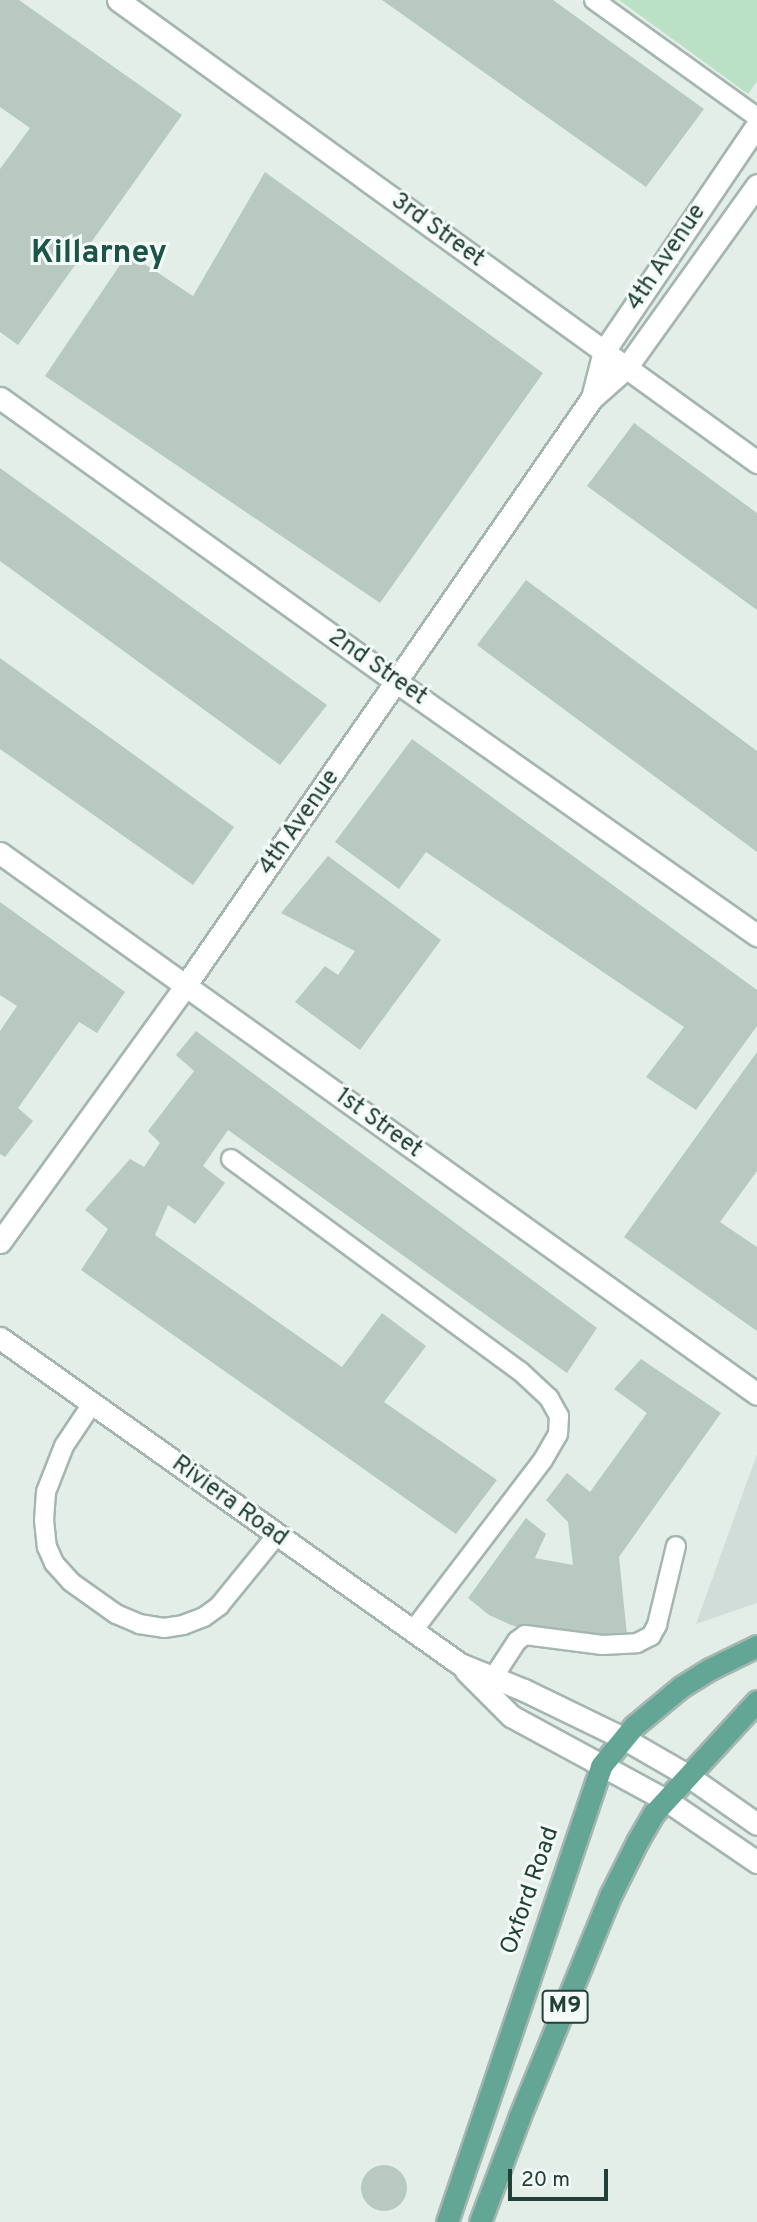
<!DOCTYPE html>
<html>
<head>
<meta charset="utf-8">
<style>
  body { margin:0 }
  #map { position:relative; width:757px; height:2222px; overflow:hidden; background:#e3eee9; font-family:Overpass,sans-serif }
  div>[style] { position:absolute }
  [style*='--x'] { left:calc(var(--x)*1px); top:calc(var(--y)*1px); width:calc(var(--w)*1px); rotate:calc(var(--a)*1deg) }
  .built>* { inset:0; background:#d1ddd8 }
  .green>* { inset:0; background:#bae0c5 }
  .building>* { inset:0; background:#b8c9c2 }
  .round { border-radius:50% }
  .roads { filter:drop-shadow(2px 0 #a5b6b0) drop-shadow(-2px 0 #a5b6b0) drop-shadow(0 2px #a5b6b0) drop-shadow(0 -2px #a5b6b0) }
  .service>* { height:18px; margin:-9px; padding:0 9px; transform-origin:9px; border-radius:9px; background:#fff }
  .minor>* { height:21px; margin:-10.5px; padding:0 10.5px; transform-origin:10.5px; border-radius:10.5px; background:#fff }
  .secondary>* { height:21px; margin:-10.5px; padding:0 10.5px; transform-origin:10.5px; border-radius:10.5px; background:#fff }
  .primary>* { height:21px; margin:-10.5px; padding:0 10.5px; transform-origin:10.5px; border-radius:10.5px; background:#64a696 }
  span { translate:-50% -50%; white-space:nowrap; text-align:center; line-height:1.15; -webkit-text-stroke:6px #f4faf7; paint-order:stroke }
  .shield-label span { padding:2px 5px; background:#f4faf7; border:2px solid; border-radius:5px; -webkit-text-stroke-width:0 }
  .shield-label { font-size:23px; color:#214038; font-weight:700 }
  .street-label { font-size:24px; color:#214038 }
  .district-label { font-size:32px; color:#1c5447; font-weight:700 }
  .scale { position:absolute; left:508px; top:2169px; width:100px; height:32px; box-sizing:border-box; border:4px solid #214038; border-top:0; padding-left:9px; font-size:21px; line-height:24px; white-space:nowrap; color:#214038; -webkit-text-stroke:5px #f4faf7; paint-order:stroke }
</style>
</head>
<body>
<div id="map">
  <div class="built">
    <div style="clip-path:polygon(757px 1454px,757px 1603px,696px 1624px)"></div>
  </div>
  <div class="green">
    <div style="clip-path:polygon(619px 0,757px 0,757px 81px,748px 94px)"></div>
  </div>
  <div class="building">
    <div style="clip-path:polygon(0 0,19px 0,182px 115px,18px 345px,0 332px,0 169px,30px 128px,0 107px)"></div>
    <div style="clip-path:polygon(382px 0,553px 0,704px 109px,646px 187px)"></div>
    <div style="clip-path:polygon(265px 172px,543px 373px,380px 603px,45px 376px,128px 253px,193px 296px)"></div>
    <div style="clip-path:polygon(634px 423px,757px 513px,757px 610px,587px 486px)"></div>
    <div style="clip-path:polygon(0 468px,327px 705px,280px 765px,0 561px)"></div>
    <div style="clip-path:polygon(526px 580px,757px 751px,757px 852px,477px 645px)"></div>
    <div style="clip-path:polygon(0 658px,234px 827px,193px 885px,0 749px)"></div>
    <div style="clip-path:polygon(412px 739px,757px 990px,757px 1026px,696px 1110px,646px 1077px,684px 1027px,426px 852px,399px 889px,335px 842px)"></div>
    <div style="clip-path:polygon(328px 856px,441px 940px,360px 1050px,295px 1002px,325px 966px,338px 975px,355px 951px,281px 913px)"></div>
    <div style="clip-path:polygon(0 902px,125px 992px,97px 1033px,79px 1022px,18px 1108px,33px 1121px,5px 1157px,0 1154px,0 1031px,17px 1006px,0 995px)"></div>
    <div style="clip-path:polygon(196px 1031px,597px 1328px,567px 1373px,228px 1130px,203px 1166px,225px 1183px,195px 1224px,168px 1205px,155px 1235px,342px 1367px,382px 1313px,426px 1346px,384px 1402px,497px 1480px,456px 1534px,81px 1270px,108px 1229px,85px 1210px,130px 1159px,144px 1167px,160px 1143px,148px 1131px,194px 1071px,176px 1055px)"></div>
    <div style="clip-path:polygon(757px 1052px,757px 1171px,720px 1222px,757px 1247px,757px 1331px,624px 1237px)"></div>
    <div style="clip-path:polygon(641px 1359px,721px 1413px,619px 1557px,627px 1635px,602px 1638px,535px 1631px,511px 1625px,489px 1615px,468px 1598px,526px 1518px,546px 1534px,535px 1558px,573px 1565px,568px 1522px,546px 1500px,567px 1473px,590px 1492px,647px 1413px,614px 1389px)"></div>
    <div class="round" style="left:361px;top:2165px;width:46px;height:46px"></div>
  </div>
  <div class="roads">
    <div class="service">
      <div style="--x:594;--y:0;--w:201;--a:35.7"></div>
      <div style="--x:231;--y:1159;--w:358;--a:36.3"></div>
      <div style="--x:520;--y:1371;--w:40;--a:43"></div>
      <div style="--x:549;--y:1398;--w:21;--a:61"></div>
      <div style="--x:559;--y:1416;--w:18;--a:93"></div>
      <div style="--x:558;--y:1434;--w:30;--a:120"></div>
      <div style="--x:543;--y:1460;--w:216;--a:127.3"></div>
      <div style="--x:92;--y:1404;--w:50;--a:123.7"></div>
      <div style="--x:64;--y:1446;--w:49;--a:111.4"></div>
      <div style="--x:46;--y:1492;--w:28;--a:94"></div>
      <div style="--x:44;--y:1520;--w:27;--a:84"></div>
      <div style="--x:47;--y:1547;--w:17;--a:66"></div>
      <div style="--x:54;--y:1563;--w:25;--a:48"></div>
      <div style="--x:71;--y:1582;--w:55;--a:35.4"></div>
      <div style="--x:116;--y:1614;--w:25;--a:23"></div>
      <div style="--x:139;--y:1624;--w:25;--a:9"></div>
      <div style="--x:164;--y:1628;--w:19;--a:-9"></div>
      <div style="--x:183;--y:1625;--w:22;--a:-21"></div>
      <div style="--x:204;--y:1617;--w:19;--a:-36"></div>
      <div style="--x:219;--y:1606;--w:90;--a:-50.8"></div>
      <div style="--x:487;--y:1687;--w:55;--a:-56.9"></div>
      <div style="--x:517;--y:1641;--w:10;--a:-37"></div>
      <div style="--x:525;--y:1635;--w:78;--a:7.4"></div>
      <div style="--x:602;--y:1645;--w:35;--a:-3"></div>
      <div style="--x:637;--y:1643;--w:16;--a:-27"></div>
      <div style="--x:651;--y:1636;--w:13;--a:-61"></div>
      <div style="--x:657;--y:1625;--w:81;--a:-76.5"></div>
    </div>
    <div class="minor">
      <div style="--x:118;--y:0;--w:789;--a:35.87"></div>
      <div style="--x:0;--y:398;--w:490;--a:35.6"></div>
      <div style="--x:398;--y:683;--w:439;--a:35.1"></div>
      <div style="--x:592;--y:398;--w:49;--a:-75.7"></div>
      <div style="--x:604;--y:351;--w:273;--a:-55.9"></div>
      <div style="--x:0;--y:853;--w:930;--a:35.55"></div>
      <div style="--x:0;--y:1242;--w:316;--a:-54.1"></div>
      <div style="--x:185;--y:986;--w:715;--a:-55.31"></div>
      <div style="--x:592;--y:398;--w:45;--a:-41.4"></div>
      <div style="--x:626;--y:368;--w:225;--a:-54.4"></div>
    </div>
    <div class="secondary">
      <div style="--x:0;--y:1338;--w:564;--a:35.33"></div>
      <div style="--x:460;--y:1664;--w:69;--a:22.1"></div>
      <div style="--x:524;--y:1690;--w:110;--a:25.9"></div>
      <div style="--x:623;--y:1738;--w:74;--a:30"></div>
      <div style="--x:687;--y:1775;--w:85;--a:35"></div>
      <div style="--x:466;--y:1671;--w:64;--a:45"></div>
      <div style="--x:511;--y:1716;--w:176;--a:28.5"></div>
      <div style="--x:666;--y:1800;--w:110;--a:34.3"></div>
    </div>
    <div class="primary">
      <div style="--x:447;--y:2222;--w:481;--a:-71.3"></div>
      <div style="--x:601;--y:1766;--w:52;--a:-50.5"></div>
      <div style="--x:634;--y:1726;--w:61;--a:-39.7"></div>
      <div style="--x:681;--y:1687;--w:34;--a:-32"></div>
      <div style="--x:710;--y:1669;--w:52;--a:-26.1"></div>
      <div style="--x:480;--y:2222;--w:111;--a:-69.4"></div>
      <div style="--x:519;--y:2118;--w:242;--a:-67.7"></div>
      <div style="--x:611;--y:1894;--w:58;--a:-63.4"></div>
      <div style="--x:637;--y:1842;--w:34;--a:-60"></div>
      <div style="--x:654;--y:1813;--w:152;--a:-47.4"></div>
    </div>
  </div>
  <div class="shield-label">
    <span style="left:565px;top:2007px">M9</span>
  </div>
  <div class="street-label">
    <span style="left:437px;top:231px;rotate:36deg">3rd Street</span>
    <span style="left:667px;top:258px;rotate:-56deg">4th Avenue</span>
    <span style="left:377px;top:668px;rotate:35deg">2nd Street</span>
    <span style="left:300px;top:823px;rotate:-55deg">4th Avenue</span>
    <span style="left:378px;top:1124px;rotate:36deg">1st Street</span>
    <span style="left:229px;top:1502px;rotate:36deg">Riviera Road</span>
    <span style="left:531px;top:1891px;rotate:-71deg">Oxford Road</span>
  </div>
  <div class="district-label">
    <span style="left:99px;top:254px">Killarney</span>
  </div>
  <div class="scale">20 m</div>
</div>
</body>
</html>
